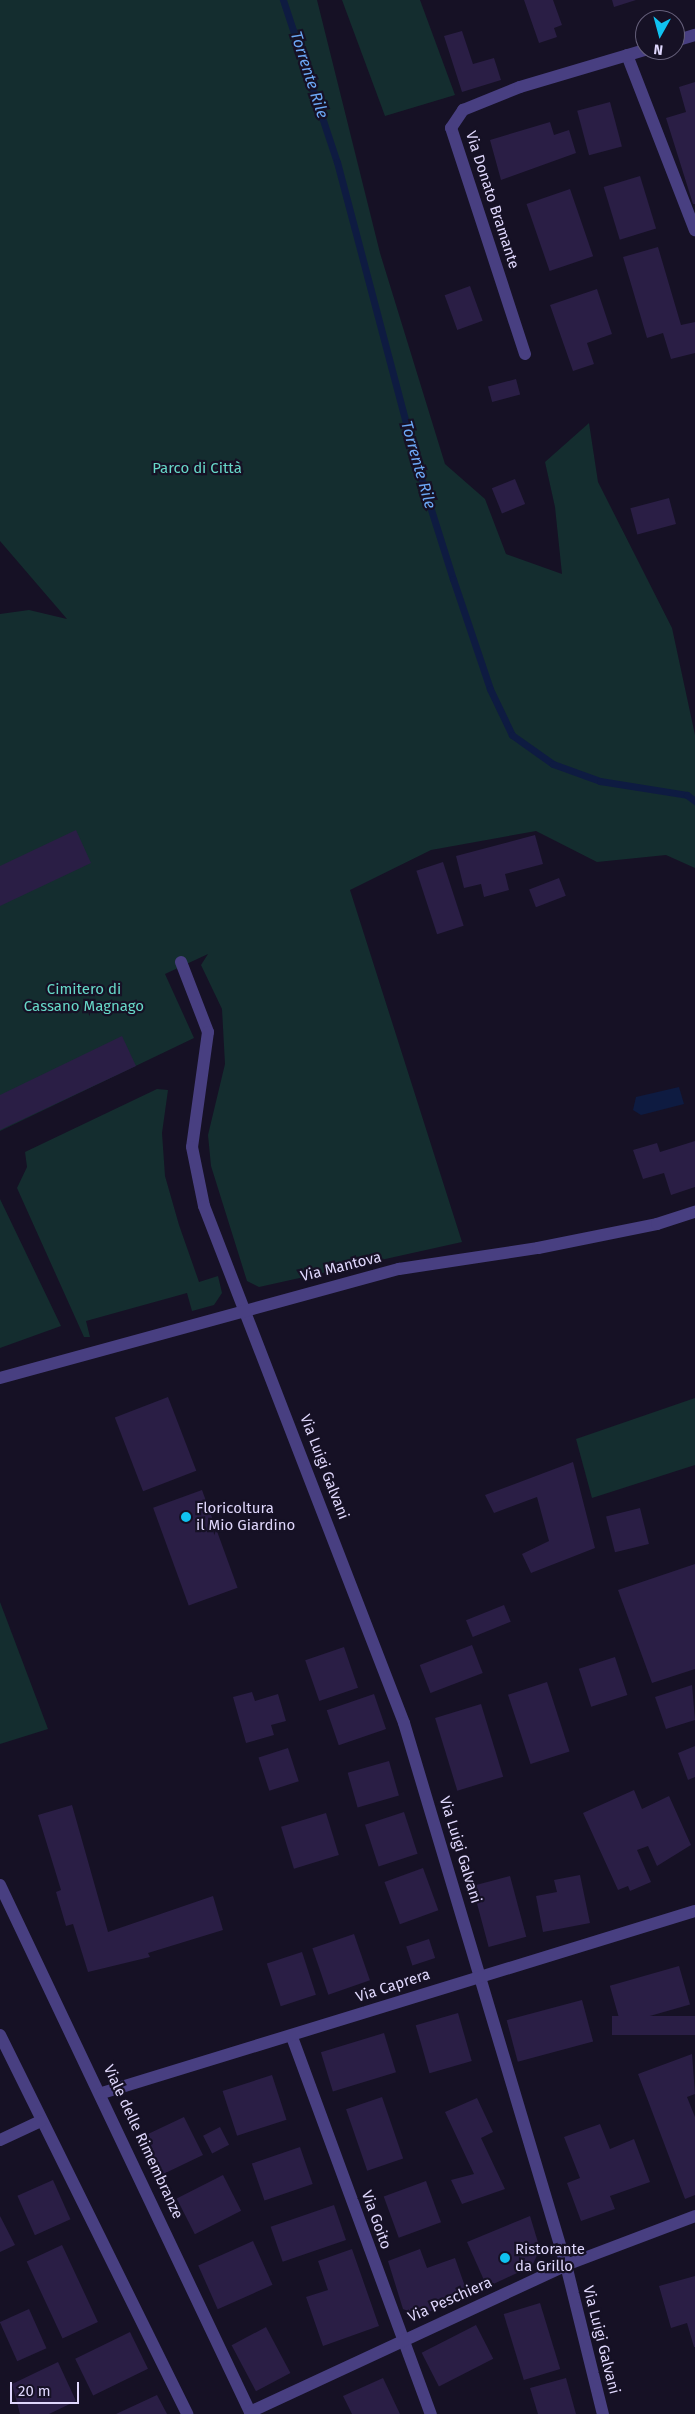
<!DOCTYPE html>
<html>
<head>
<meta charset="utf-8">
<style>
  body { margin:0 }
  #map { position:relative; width:695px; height:2414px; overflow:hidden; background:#161125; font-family:"Fira Sans",sans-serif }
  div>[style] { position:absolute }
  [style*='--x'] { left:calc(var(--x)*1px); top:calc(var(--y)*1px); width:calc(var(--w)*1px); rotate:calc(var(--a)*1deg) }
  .green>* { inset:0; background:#142d2f }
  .water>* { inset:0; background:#0e1b41 }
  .stream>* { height:7px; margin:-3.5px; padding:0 3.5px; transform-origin:3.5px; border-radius:3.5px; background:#0e1b41 }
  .building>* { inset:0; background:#2a1e45; transform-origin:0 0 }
  .street>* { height:12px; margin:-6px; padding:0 6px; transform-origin:6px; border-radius:6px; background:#483f81 }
  .dots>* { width:14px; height:14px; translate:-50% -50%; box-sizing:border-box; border:2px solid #161125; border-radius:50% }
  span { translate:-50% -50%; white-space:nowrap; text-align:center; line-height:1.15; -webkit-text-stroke:4.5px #161125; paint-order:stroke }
  .street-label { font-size:15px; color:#dfd7fc }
  .park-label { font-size:15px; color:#67d8c8 }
  .poi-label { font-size:15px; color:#dfd7fc }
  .left { translate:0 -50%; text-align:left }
  .water-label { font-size:16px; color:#6ca8f6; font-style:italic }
  .north { position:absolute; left:635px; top:10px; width:50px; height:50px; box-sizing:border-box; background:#161125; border:1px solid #66607b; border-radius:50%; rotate:187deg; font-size:14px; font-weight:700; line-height:20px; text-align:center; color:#dfd7fc }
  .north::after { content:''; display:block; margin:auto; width:18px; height:22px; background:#10c2f0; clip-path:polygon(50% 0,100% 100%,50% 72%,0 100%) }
  .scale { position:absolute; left:10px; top:2382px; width:69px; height:22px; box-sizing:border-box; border:2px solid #dfd7fc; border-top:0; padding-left:6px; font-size:15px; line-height:18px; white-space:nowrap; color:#dfd7fc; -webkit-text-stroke:4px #161125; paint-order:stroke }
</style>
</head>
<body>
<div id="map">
  <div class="green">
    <div style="clip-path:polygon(0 0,317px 0,380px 253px,445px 464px,485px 499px,506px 554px,562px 574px,555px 507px,545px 462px,589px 423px,598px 482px,672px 628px,695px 735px,695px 868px,666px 855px,597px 862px,536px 831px,431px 850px,350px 890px,462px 1242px,259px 1287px,247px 1281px,211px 1166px,208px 1135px,225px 1064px,222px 1009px,201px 965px,208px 954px,165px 974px,194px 1038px,0 1131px,0 614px,29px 610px,67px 619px,0 541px)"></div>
    <div style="clip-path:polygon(342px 0,420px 0,455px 95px,385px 116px)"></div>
    <div style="clip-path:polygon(157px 1089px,168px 1090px,162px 1133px,165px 1176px,179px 1225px,199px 1282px,218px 1276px,222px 1293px,214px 1305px,192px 1311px,187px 1293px,86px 1321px,90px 1337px,84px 1337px,17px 1188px,27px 1167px,25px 1152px)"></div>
    <div style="clip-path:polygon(0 1199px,61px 1326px,0 1348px)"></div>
    <div style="clip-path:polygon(695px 1398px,695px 1465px,592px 1498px,576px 1439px)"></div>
    <div style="clip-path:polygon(0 1602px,48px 1729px,0 1744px)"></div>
  </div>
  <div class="water">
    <div style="clip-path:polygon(679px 1087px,684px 1104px,641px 1115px,633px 1110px,636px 1097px)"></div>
  </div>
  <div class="stream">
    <div style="--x:283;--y:0;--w:171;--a:71.6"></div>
    <div style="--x:337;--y:162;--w:313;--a:75.2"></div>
    <div style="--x:417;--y:465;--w:120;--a:72.5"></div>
    <div style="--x:453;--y:579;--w:116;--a:71.4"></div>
    <div style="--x:490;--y:689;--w:51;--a:64.4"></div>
    <div style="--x:512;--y:735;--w:50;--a:35.3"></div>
    <div style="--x:553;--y:764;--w:50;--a:19.9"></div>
    <div style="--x:600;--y:781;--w:88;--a:9.1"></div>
    <div style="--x:687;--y:795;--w:10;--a:37"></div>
  </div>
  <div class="building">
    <div style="clip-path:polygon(524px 0,553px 0,562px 25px,554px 28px,557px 37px,539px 43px)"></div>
    <div style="clip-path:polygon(612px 0,636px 0,614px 7px)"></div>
    <div style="clip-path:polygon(462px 31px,473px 64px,494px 58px,501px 80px,462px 92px,444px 36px)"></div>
    <div style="clip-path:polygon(695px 82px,695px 204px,693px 204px,666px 118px,686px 112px,679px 87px)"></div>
    <div style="left:610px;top:102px;width:46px;height:34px;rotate:75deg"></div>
    <div style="clip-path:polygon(550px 122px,554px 135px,569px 130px,576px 153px,501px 180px,490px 140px)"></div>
    <div style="left:640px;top:176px;width:55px;height:38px;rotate:73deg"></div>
    <div style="left:570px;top:189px;width:71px;height:46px;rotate:71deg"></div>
    <div style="clip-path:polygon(658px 247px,681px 325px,695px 322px,695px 353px,671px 359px,663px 333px,647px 338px,623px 257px)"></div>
    <div style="left:470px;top:286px;width:37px;height:27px;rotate:70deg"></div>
    <div style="clip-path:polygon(597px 289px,612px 334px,587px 343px,594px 364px,573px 371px,550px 305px)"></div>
    <div style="left:516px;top:379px;width:16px;height:29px;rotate:75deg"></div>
    <div style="left:515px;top:479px;width:27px;height:25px;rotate:68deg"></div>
    <div style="left:669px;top:498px;width:27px;height:40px;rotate:75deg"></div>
    <div style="clip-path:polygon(76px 830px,91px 863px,0 906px,0 866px)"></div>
    <div style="clip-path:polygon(535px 835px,543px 864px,505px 874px,509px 890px,484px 897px,481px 884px,464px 888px,456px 856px)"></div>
    <div style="left:443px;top:862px;width:67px;height:28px;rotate:72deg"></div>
    <div style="left:559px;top:878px;width:19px;height:32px;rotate:69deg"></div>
    <div style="clip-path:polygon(122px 1036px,136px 1066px,0 1130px,0 1095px)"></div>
    <div style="clip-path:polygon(695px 1141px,695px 1187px,671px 1195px,664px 1173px,643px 1179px,633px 1150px,657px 1143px,660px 1152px)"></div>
    <div style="left:168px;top:1397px;width:79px;height:57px;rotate:69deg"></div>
    <div style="clip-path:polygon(573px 1462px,595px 1548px,531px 1573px,522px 1554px,549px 1541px,537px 1497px,494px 1513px,485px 1495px)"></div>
    <div style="left:202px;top:1490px;width:104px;height:52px;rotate:70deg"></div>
    <div style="left:640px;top:1508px;width:37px;height:35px;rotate:76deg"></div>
    <div style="clip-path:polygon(695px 1564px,695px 1669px,652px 1683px,618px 1590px)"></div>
    <div style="left:504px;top:1605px;width:18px;height:41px;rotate:68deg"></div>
    <div style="left:472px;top:1645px;width:30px;height:56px;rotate:69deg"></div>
    <div style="left:344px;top:1647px;width:43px;height:41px;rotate:71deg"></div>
    <div style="left:615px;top:1657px;width:40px;height:38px;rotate:72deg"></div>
    <div style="left:547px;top:1682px;width:73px;height:41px;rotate:72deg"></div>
    <div style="clip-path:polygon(692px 1685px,695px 1720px,666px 1729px,655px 1697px)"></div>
    <div style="clip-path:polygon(252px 1692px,255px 1701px,278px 1694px,286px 1721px,271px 1725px,274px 1735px,246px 1743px,233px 1697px)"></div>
    <div style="left:374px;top:1694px;width:37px;height:50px;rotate:71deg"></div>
    <div style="left:481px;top:1704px;width:76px;height:48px;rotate:73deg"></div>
    <div style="clip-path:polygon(695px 1746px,695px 1777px,688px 1780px,678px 1753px)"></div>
    <div style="left:288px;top:1748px;width:35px;height:31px;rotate:72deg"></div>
    <div style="left:389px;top:1761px;width:36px;height:43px;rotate:74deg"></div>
    <div style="clip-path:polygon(634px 1790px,642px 1809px,669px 1796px,691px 1845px,657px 1866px,648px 1846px,637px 1850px,651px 1882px,630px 1891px,628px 1886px,618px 1890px,583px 1813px)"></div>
    <div style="clip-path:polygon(72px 1805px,108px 1932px,213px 1896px,223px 1930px,148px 1953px,150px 1957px,88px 1972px,73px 1924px,66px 1926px,56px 1892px,61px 1890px,38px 1815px)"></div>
    <div style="left:404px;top:1812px;width:44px;height:41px;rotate:72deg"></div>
    <div style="left:326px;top:1813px;width:44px;height:47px;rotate:73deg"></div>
    <div style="left:423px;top:1868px;width:45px;height:41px;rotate:70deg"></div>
    <div style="clip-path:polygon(580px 1875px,590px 1923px,543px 1932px,536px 1896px,557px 1892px,554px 1880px)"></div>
    <div style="left:510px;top:1876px;width:63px;height:39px;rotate:75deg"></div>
    <div style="left:354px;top:1934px;width:49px;height:44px;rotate:71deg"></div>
    <div style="left:429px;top:1939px;width:20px;height:24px;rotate:72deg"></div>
    <div style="left:302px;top:1952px;width:45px;height:37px;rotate:72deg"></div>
    <div style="left:679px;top:1966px;width:40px;height:72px;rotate:74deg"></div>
    <div style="left:582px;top:2000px;width:43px;height:78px;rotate:75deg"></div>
    <div style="left:458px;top:2013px;width:50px;height:44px;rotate:74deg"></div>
    <div style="left:695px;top:2016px;width:19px;height:83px;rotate:90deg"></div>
    <div style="left:384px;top:2033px;width:41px;height:66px;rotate:73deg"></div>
    <div style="clip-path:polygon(692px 2054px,695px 2094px,687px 2097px,695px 2117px,695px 2195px,685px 2199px,638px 2074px)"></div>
    <div style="left:272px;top:2075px;width:47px;height:52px;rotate:72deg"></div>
    <div style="left:382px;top:2097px;width:65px;height:38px;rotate:71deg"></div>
    <div style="clip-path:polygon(477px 2098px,493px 2132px,481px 2138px,505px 2189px,462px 2204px,451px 2180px,474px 2174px,445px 2112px)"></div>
    <div style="clip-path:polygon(184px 2117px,203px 2155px,159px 2176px,146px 2147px,153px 2144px,148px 2134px)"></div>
    <div style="clip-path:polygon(600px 2124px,610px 2149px,634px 2139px,650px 2182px,610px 2196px,615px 2209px,581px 2221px,567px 2183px,580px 2178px,564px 2137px)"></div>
    <div style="left:220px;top:2127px;width:20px;height:19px;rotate:63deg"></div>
    <div style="left:300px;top:2147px;width:39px;height:51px;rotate:71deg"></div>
    <div style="left:223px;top:2175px;width:40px;height:52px;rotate:63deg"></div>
    <div style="left:53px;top:2180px;width:43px;height:39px;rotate:66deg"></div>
    <div style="left:426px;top:2181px;width:44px;height:45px;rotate:70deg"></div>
    <div style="left:334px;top:2205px;width:37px;height:67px;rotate:71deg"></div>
    <div style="clip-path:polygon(0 2216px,15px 2245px,0 2252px)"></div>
    <div style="clip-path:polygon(530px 2216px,540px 2249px,532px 2266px,487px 2287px,467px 2242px)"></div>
    <div style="left:253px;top:2241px;width:48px;height:60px;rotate:66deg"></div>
    <div style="left:62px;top:2245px;width:85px;height:39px;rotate:65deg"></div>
    <div style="clip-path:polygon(352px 2249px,379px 2326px,323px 2346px,306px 2297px,328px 2290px,318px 2261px)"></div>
    <div style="clip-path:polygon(420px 2249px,427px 2268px,455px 2258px,468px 2295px,420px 2316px,403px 2309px,388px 2261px)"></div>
    <div style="clip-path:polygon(695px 2276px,695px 2347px,694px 2347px,687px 2323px,671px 2328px,659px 2286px)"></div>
    <div style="left:540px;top:2303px;width:69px;height:38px;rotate:73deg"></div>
    <div style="left:29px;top:2309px;width:43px;height:32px;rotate:66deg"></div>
    <div style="left:476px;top:2325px;width:38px;height:61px;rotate:63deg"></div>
    <div style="left:266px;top:2327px;width:52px;height:39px;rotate:62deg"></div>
    <div style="left:130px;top:2332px;width:41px;height:61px;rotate:64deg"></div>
    <div style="clip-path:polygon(58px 2362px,76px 2401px,49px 2414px,20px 2414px,12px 2384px)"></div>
    <div style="clip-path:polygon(383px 2378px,400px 2414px,352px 2414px,343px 2396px)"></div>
    <div style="clip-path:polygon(566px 2378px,576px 2414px,538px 2414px,530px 2388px)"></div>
    <div style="clip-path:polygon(157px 2395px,167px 2414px,116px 2414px)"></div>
  </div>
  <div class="street">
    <div style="--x:675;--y:41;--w:21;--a:-17"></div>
    <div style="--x:627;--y:55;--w:188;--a:68.8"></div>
    <div style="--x:525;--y:354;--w:238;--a:-108.1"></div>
    <div style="--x:451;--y:128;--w:22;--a:-56"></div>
    <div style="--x:463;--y:110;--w:61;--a:-22"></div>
    <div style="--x:520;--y:87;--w:130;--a:-16.5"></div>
    <div style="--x:181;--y:962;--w:75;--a:68.9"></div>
    <div style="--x:208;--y:1032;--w:116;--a:97.9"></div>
    <div style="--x:192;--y:1147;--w:60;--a:78.5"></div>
    <div style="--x:204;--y:1206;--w:554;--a:68.85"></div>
    <div style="--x:404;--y:1723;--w:566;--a:73.36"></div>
    <div style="--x:566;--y:2265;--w:154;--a:76.1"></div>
    <div style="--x:0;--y:1378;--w:414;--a:-15.3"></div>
    <div style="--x:399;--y:1269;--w:141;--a:-8.6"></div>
    <div style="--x:538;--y:1248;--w:121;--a:-11.4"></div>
    <div style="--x:657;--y:1224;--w:40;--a:-18"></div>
    <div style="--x:0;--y:1885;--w:586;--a:64.62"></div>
    <div style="--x:0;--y:2035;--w:423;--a:63.7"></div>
    <div style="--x:292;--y:2037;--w:402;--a:69.8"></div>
    <div style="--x:102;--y:2093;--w:620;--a:-17.06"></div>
    <div style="--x:0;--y:2140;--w:45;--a:-24.9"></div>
    <div style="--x:250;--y:2412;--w:349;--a:-24.9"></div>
    <div style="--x:566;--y:2265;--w:138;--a:-20.8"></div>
  </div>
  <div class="dots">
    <div style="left:186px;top:1517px;background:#10c2f0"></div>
    <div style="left:505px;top:2258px;background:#10c2f0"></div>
  </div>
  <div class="street-label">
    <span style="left:492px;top:200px;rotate:72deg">Via Donato Bramante</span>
    <span style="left:341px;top:1267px;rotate:-14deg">Via Mantova</span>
    <span style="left:324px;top:1467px;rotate:69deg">Via Luigi Galvani</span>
    <span style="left:460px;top:1850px;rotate:73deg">Via Luigi Galvani</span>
    <span style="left:393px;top:1986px;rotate:-18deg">Via Caprera</span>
    <span style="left:143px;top:2142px;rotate:65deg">Viale delle Rimembranze</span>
    <span style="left:376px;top:2220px;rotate:70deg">Via Goito</span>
    <span style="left:450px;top:2300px;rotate:-24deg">Via Peschiera</span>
    <span style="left:601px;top:2340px;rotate:76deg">Via Luigi Galvani</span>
  </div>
  <div class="park-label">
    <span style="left:197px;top:469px">Parco di Città</span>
    <span style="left:84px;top:998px">Cimitero di<br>Cassano Magnago</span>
  </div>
  <div class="poi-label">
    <span class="left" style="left:196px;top:1517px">Floricoltura<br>il Mio Giardino</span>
    <span class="left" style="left:515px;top:2258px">Ristorante<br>da Grillo</span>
  </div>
  <div class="water-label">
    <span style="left:309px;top:75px;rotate:72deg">Torrente Rile</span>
    <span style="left:418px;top:465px;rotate:74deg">Torrente Rile</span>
  </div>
  <div class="north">N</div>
  <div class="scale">20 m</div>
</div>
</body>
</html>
